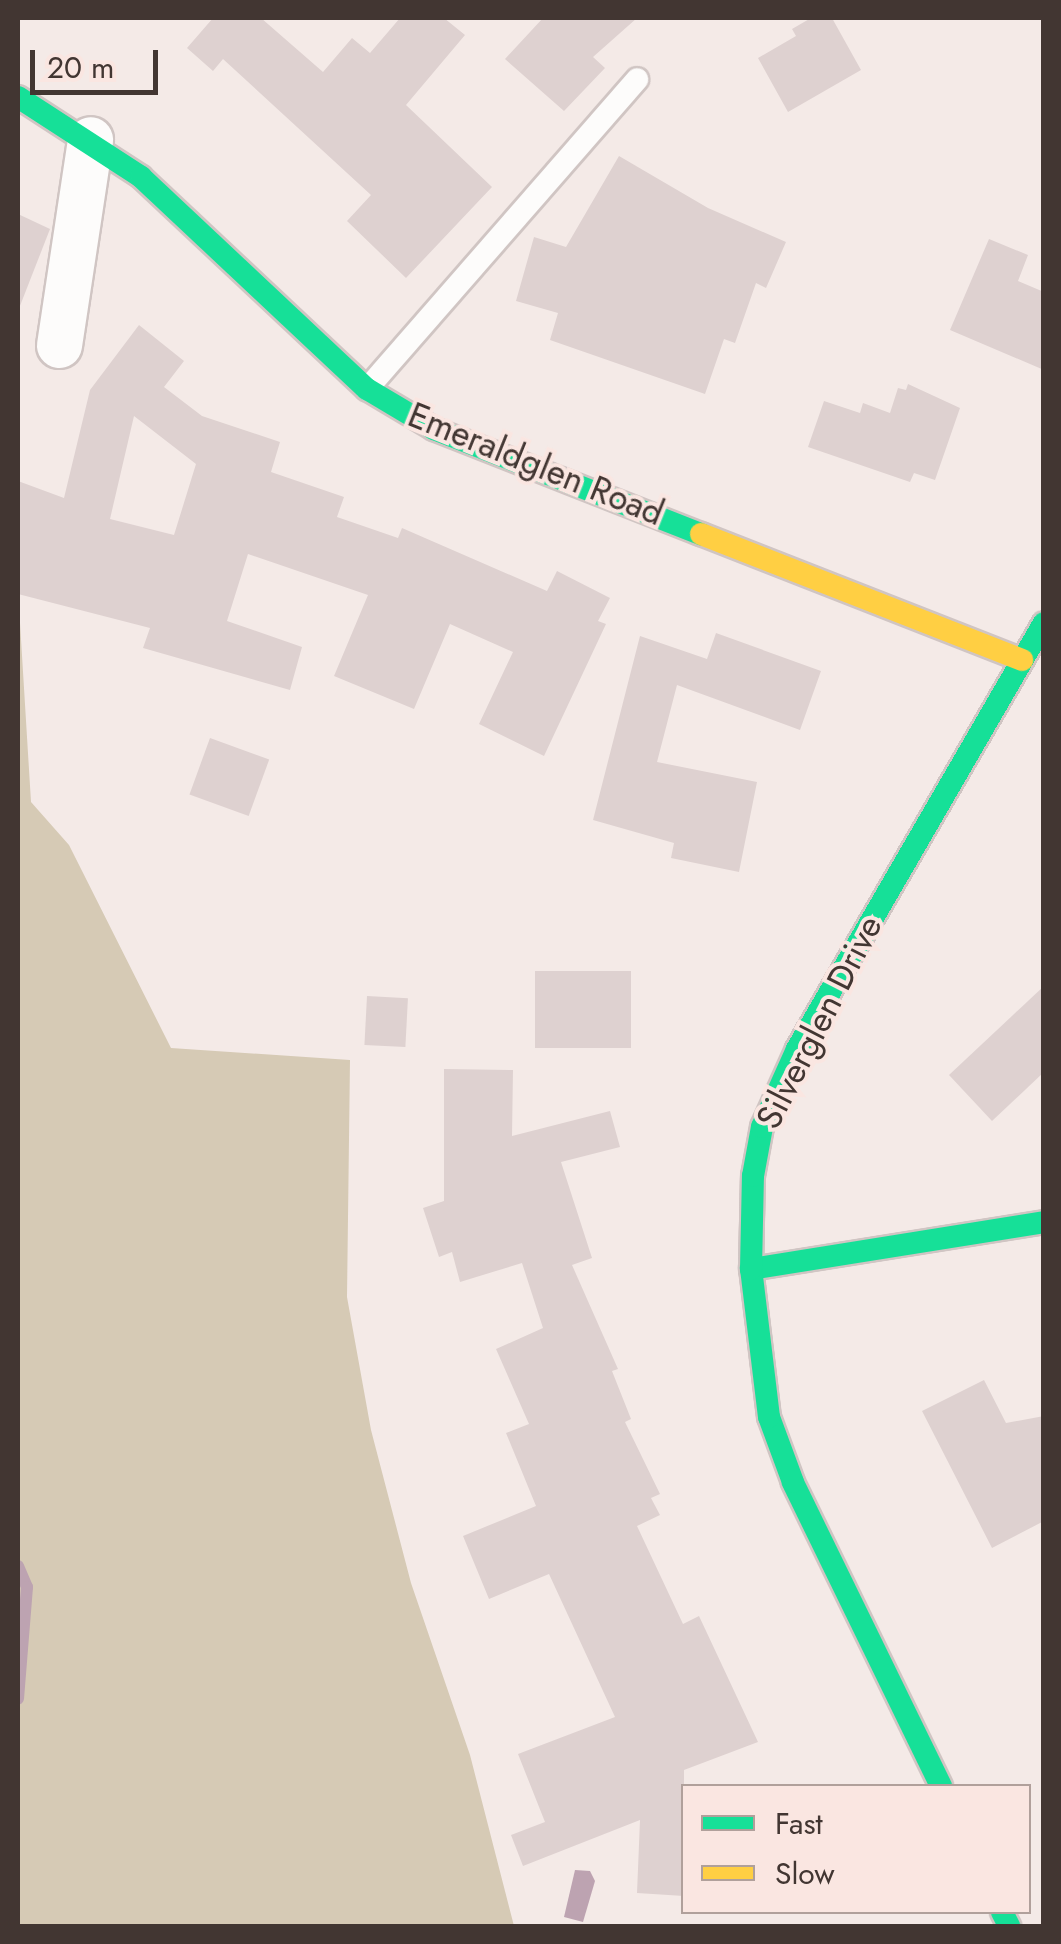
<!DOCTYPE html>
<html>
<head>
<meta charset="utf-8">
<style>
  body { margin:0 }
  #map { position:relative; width:1061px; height:1944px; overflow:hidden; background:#f4eae7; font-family:Jost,sans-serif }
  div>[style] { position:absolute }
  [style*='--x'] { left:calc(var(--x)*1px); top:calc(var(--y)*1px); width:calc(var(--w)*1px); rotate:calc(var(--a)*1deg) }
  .forest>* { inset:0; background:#d6cab5 }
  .water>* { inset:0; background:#bda3b1 }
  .stream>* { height:12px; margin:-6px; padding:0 6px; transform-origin:6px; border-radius:6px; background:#bda3b1 }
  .building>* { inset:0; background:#ded1d0; transform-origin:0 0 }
  .roads { filter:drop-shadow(2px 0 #d0c5c3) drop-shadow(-2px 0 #d0c5c3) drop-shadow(0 2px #d0c5c3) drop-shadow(0 -2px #d0c5c3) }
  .lane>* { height:22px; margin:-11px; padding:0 11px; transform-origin:11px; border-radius:11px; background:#fdfcfb }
  .street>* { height:45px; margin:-22.5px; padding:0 22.5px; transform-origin:22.5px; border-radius:22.5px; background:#fdfcfb }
  .fast>* { height:22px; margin:-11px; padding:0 11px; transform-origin:11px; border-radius:11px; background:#16e098 }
  .slow>* { height:22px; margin:-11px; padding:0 11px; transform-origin:11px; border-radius:11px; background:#ffcf43 }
  span { translate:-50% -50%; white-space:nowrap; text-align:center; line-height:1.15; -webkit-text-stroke:8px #fae6e1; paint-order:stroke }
  .street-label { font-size:35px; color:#423632 }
  .frame { position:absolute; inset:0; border:20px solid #423632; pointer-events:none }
  .legend { position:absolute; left:681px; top:1784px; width:350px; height:130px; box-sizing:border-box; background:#fae6e1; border:2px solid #b0a09b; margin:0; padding:12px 18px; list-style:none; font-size:30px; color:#423632 }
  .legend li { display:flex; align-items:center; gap:20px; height:50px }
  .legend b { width:50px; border:2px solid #b0a09b }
  .scale { position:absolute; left:30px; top:50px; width:128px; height:45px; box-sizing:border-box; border:5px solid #423632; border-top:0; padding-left:12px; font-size:30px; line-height:35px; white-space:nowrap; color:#423632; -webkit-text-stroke:8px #fae6e1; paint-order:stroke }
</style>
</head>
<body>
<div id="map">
  <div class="forest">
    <div style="clip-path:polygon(18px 590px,31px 802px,69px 845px,171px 1048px,350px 1060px,347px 1297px,371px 1430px,411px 1583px,470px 1755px,514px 1926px,18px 1926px)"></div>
  </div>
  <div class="water">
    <div style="clip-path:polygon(575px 1870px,590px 1871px,595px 1881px,583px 1922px,564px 1917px)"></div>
  </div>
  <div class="stream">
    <div style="--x:18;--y:1566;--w:23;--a:67"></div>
    <div style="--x:27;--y:1587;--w:112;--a:94.6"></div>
  </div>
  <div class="building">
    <div style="clip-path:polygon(213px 18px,261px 18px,323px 72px,352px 38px,370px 53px,400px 18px,444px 18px,465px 35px,406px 105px,492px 187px,406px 278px,347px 221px,371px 195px,223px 59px,213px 71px,187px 48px)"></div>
    <div style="clip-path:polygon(543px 18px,637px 18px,593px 57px,605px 68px,564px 111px,505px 59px)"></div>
    <div style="clip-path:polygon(811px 18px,832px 18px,861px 70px,788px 112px,758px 58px,796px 36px,792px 29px)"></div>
    <div style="clip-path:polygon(619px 156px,708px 208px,786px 242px,766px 288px,756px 283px,735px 343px,724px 339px,705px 394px,550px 340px,558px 313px,516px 301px,534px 237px,566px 247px)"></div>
    <div style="clip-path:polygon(18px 214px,50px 229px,18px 311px)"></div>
    <div style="clip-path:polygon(989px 239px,1028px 255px,1018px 281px,1044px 292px,1044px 370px,950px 330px)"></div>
    <div style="clip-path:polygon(evenodd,139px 325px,184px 361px,164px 387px,202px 416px,280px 442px,271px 472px,344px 497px,337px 517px,398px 538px,402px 528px,547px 591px,557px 571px,610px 598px,598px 621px,606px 624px,544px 756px,479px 724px,513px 652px,450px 624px,414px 709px,334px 676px,368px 595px,248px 554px,227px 621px,302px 647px,290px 690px,143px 648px,150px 628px,18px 594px,18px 481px,64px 498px,90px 390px,139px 325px,134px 416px,196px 464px,174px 535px,110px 519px,134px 416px)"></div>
    <div style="clip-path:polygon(908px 384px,960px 408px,935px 480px,914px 473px,910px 482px,808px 447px,824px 401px,860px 413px,863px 403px,890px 413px,898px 388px,906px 390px)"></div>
    <div style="clip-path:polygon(716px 633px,821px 671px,800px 730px,677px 685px,657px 762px,757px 782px,739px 872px,671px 858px,674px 843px,593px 820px,640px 636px,707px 659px)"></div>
    <div style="left:210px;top:738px;width:63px;height:60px;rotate:20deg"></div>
    <div style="left:535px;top:971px;width:96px;height:77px"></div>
    <div style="clip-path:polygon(1044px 986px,1044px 1072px,992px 1121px,949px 1075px)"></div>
    <div style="left:367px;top:996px;width:41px;height:49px;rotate:3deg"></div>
    <div style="clip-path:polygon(444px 1069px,513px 1070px,512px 1136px,610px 1111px,620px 1147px,561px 1162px,592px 1258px,572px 1265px,618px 1369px,612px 1371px,631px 1419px,625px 1422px,660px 1494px,651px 1498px,660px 1515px,637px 1526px,683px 1624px,699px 1616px,758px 1742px,684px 1770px,684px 1896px,637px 1893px,640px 1820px,523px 1866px,511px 1835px,545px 1822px,518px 1754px,615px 1717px,549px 1574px,489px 1599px,463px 1536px,536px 1506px,506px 1433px,529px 1424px,496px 1349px,543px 1328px,522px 1263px,460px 1282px,452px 1252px,439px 1257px,423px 1208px,444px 1201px)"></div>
    <div style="clip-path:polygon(984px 1380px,1006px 1423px,1044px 1416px,1044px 1521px,992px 1548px,922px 1411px)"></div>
  </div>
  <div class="roads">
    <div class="lane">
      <div style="--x:367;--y:389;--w:411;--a:-48.9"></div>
    </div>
    <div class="street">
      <div style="--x:59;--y:345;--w:208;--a:-81.4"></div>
    </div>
    <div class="fast">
      <div style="--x:18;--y:97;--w:147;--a:33"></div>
      <div style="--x:141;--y:177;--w:310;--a:43.2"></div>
      <div style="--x:367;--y:389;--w:78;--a:30.8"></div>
      <div style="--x:434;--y:429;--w:287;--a:21.5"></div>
      <div style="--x:751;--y:1269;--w:297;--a:-9.1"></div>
      <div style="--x:941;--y:1786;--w:338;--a:-116"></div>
      <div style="--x:793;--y:1482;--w:69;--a:-110.3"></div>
      <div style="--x:769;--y:1417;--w:149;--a:-96.9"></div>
      <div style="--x:751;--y:1269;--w:93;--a:-88.8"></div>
      <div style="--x:753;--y:1176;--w:50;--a:-79.6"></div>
      <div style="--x:762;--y:1127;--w:85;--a:-65.8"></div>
      <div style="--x:797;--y:1049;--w:492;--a:-59.9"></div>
      <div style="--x:1002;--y:1912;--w:16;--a:63"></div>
    </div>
    <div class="slow">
      <div style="--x:701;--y:534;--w:345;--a:21.4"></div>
    </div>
  </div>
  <div class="street-label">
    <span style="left:536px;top:464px;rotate:22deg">Emeraldglen Road</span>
    <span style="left:819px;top:1022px;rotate:-63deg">Silverglen Drive</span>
  </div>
  <div class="frame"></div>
  <ul class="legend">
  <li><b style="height:12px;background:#16e098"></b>Fast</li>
  <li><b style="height:12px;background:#ffcf43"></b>Slow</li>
  </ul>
  <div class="scale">20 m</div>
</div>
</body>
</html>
